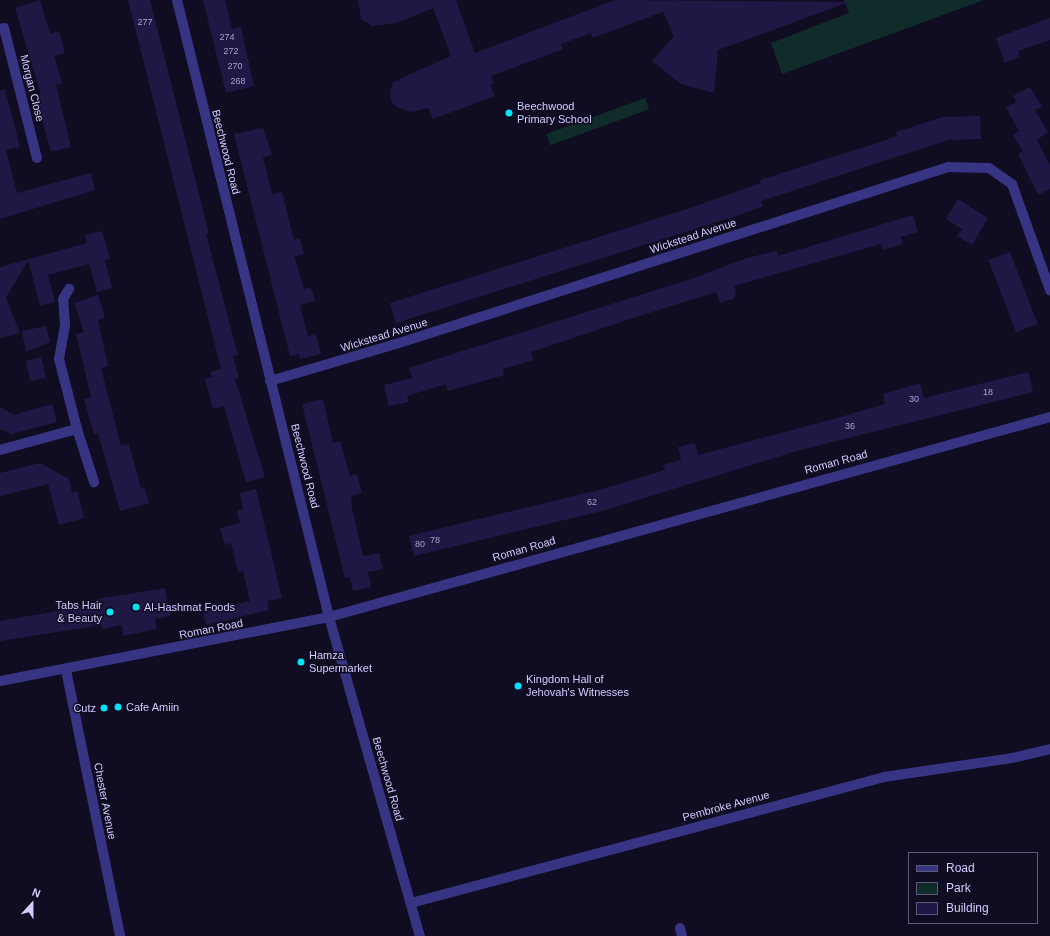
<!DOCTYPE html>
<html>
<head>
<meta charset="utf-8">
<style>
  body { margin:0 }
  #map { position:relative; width:1050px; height:936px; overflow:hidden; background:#100c22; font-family:Arial,sans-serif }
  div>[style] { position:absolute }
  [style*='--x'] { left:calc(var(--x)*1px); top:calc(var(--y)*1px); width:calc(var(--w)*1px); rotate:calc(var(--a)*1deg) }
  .green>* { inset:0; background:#0f2c2a; transform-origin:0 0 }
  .building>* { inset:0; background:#201844; transform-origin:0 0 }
  .street>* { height:10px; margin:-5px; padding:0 5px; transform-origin:5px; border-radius:5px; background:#373583 }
  .dots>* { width:11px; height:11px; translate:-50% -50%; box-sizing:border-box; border:2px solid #100c22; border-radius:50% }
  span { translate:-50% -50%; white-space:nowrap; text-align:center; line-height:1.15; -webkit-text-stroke:3px #100c22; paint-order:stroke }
  .number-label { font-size:9px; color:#a6a0d0 }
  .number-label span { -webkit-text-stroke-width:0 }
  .street-label { font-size:11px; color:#d2cdff }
  .poi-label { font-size:11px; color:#d2cdff }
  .left { translate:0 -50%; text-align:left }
  .right { translate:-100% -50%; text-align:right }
  .legend { position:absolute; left:908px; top:852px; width:130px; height:72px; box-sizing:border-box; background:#100c22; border:1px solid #5e597a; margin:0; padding:5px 7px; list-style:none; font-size:12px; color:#d2cdff }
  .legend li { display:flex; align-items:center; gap:8px; height:20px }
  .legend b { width:20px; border:1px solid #5e597a }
  .north { position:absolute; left:12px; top:884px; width:40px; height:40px; -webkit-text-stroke:3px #100c22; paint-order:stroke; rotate:21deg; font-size:11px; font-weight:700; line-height:16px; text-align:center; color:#d2cdff }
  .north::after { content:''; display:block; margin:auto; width:14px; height:18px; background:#d2cdff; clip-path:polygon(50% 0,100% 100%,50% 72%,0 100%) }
</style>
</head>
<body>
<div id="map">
  <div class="green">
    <div style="clip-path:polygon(844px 0,984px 0,782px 74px,771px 43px,849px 13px)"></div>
    <div style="left:645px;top:98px;width:12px;height:105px;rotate:70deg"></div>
  </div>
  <div class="building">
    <div style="clip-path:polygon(40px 0,50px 34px,59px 31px,65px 53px,54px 56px,62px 83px,56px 85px,71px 147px,51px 152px,36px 97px,41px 95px,15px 8px)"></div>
    <div style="clip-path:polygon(128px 0,150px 0,209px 234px,206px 234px,238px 355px,233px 356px,239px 378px,235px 379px,265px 477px,246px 482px,224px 406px,213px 409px,205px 379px,212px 377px,210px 372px,221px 369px)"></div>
    <div style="clip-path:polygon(203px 0,225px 0,232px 29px,241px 27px,254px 86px,226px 93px)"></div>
    <div style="clip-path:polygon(358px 0,456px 0,475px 53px,615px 0,849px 2px,718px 50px,714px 93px,681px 84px,652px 61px,674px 36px,663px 12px,592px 38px,591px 33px,561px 44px,563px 49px,491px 76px,494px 83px,490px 85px,495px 96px,433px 119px,428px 108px,411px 112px,399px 108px,392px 103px,390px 93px,393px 82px,451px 56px,433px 8px,396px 23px,372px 26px,361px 19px)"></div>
    <div style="clip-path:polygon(1050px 18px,1050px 40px,1018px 51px,1020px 57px,1005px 63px,996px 38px)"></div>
    <div style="clip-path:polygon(1030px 87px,1042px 107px,1035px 110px,1048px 132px,1037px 140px,1050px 165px,1050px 189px,1038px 195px,1018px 154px,1023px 151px,1013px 135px,1019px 131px,1006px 108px,1016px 102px,1013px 96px)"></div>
    <div style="clip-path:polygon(5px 89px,20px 147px,6px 150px,17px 193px,91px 173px,95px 190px,0 219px,0 90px)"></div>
    <div style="clip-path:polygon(980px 116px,981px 139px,948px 140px,761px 201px,763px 206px,739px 215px,396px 323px,390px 303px,690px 208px,761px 183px,760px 180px,871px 145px,897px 136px,896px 132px,943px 117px)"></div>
    <div style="clip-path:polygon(263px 128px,272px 155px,263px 157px,272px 194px,282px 192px,294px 240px,300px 238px,304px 254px,294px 256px,304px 289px,311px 287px,315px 301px,300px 305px,308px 336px,316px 334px,321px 354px,300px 359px,299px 354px,290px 356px,234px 134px)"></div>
    <div style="clip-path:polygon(958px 199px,988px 218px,972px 245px,957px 236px,962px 229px,946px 219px)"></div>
    <div style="clip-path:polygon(913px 215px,918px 232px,900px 237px,903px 244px,883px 250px,881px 244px,734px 286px,736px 294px,733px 299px,720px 303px,716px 292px,633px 318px,531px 352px,533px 360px,503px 369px,504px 375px,448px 391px,446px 384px,407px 396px,409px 402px,389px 406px,384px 385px,412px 378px,409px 368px,415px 366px,691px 279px,747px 258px,777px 251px,778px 256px)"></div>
    <div style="clip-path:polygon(102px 231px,110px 259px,105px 260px,112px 288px,97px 292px,89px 264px,48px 275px,55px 302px,40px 306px,28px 260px,6px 298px,20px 333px,0 338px,0 267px,87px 243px,85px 235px)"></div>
    <div style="left:1010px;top:252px;width:77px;height:23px;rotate:69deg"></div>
    <div style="clip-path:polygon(98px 295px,105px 317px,98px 320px,108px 366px,101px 368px,121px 446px,129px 444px,141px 488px,144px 487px,149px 503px,120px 511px,98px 433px,94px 434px,84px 399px,91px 397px,76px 334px,84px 332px,74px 303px)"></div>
    <div style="clip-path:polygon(46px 326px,50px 342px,26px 352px,22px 331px)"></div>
    <div style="left:41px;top:357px;width:21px;height:16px;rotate:76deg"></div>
    <div style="clip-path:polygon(1028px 372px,1033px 392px,800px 450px,602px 511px,414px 556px,409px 536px,599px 490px,665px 470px,663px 465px,681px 460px,678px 447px,695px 443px,698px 455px,830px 420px,885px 404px,883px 394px,920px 383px,924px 398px)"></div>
    <div style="clip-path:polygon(323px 399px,333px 443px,340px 441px,350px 476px,357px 474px,362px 493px,351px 496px,352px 508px,363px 556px,379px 553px,383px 569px,368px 572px,371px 587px,353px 591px,350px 577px,345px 578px,302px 404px)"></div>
    <div style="clip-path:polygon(52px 404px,57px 422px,12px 434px,0 429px,0 407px,14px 415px)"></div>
    <div style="clip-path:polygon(40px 463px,69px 479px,72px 493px,77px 491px,84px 518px,59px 525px,48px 484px,0 496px,0 473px)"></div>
    <div style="clip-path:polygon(256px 489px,282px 598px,267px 601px,269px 610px,206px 625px,203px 612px,250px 601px,243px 571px,238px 572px,231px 543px,225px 545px,220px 528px,240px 523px,237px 511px,243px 509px,240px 493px)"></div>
    <div style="clip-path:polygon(165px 588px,170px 616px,155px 619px,157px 629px,123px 636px,122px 625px,102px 629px,102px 625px,0 641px,0 621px,98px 604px,97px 599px)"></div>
  </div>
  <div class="street">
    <div style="--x:177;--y:0;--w:635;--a:76.16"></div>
    <div style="--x:329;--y:617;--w:332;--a:74.1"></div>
    <div style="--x:0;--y:29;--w:4;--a:-14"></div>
    <div style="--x:4;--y:28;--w:134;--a:75.8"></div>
    <div style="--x:270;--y:381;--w:131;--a:-16.4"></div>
    <div style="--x:396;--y:344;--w:580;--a:-17.78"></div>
    <div style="--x:948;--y:167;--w:41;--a:1.4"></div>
    <div style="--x:989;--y:168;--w:28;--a:35"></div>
    <div style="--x:1012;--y:184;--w:113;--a:70.3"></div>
    <div style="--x:77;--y:429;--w:56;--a:72.2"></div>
    <div style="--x:0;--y:450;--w:80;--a:-15.3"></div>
    <div style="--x:77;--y:429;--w:72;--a:-104.4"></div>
    <div style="--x:59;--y:359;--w:35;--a:-80"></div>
    <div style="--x:65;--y:325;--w:26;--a:-94"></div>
    <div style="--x:63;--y:299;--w:12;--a:-59"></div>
    <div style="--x:66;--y:670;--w:271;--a:78.5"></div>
    <div style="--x:0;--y:681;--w:335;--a:-11"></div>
    <div style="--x:329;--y:617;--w:748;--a:-15.5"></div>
    <div style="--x:411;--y:903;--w:489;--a:-14.9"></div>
    <div style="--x:884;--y:777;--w:129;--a:-8.4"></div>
    <div style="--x:1012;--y:758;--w:39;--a:-13"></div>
    <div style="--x:680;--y:928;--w:8;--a:76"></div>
  </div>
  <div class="dots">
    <div style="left:509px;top:113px;background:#00e4f8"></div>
    <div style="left:136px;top:607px;background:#00e4f8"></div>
    <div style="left:110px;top:612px;background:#00e4f8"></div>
    <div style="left:301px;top:662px;background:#00e4f8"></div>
    <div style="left:518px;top:686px;background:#00e4f8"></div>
    <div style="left:118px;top:707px;background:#00e4f8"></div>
    <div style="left:104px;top:708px;background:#00e4f8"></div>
  </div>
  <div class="number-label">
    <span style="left:145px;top:22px">277</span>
    <span style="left:227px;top:37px">274</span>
    <span style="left:231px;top:51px">272</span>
    <span style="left:235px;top:66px">270</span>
    <span style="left:238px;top:81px">268</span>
    <span style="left:988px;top:392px">18</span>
    <span style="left:914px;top:399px">30</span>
    <span style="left:850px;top:426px">36</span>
    <span style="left:592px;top:502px">62</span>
    <span style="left:435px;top:540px">78</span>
    <span style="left:420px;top:544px">80</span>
  </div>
  <div class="street-label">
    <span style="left:32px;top:88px;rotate:76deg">Morgan Close</span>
    <span style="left:226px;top:152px;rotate:76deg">Beechwood Road</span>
    <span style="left:693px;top:236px;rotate:-18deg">Wickstead Avenue</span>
    <span style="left:384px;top:335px;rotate:-17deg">Wickstead Avenue</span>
    <span style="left:836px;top:462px;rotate:-15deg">Roman Road</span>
    <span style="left:305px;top:466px;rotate:76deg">Beechwood Road</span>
    <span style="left:524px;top:549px;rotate:-16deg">Roman Road</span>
    <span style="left:211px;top:629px;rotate:-11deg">Roman Road</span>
    <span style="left:388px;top:779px;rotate:74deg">Beechwood Road</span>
    <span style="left:105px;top:801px;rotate:79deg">Chester Avenue</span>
    <span style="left:726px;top:806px;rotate:-15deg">Pembroke Avenue</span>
  </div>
  <div class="poi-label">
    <span class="left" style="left:517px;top:113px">Beechwood<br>Primary School</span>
    <span class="right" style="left:102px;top:612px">Tabs Hair<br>&amp; Beauty</span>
    <span class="left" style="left:144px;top:607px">Al-Hashmat Foods</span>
    <span class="left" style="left:309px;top:662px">Hamza<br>Supermarket</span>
    <span class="left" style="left:526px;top:686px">Kingdom Hall of<br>Jehovah's Witnesses</span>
    <span class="left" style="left:126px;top:707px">Cafe Amiin</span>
    <span class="right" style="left:96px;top:708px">Cutz</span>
  </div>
  <ul class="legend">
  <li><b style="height:5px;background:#373583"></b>Road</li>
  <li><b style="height:11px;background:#0f2c2a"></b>Park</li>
  <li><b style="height:11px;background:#201844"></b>Building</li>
  </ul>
  <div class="north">N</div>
</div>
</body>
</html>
